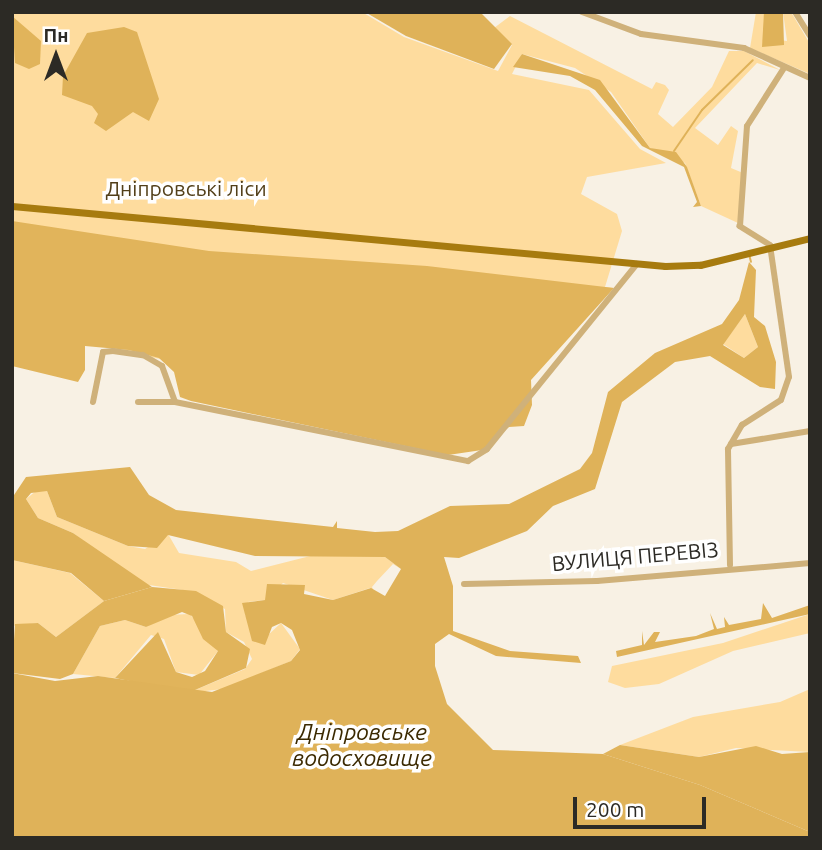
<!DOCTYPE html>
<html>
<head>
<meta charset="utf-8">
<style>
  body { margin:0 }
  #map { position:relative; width:822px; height:850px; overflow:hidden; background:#f8f1e4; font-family:Ubuntu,sans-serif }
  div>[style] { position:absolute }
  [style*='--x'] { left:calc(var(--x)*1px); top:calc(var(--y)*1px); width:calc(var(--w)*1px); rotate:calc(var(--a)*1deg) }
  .green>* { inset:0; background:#fedc9e }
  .forest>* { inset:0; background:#e1b45b }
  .water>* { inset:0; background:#dfb259 }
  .stream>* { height:2px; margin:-1px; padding:0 1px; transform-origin:1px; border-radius:1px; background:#dfb259 }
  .minor>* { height:6px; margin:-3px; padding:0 3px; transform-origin:3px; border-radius:3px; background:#cfb17a }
  .major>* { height:7px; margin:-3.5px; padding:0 3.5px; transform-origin:3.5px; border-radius:3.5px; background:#a77b0f }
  span { translate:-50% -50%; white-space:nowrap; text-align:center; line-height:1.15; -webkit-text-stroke:7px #fff; paint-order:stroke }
  .park-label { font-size:21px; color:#523f19 }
  .street-label { font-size:21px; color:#2c2a25 }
  .water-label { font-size:23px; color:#3b2901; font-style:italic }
  .frame { position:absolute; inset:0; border:14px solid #2c2a25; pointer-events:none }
  .north { position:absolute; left:21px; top:21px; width:70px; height:70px; -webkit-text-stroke:5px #fff; paint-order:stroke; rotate:0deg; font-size:19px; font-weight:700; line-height:28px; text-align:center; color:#2c2a25 }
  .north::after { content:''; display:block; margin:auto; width:24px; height:32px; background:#2c2a25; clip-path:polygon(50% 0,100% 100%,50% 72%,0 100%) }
  .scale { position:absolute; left:573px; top:797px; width:133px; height:32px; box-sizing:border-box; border:4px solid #2c2a25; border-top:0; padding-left:9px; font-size:21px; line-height:24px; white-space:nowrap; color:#2c2a25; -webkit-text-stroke:5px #fff; paint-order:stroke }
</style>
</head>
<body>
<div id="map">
  <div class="green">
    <div style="clip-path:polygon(12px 12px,362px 12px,404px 37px,498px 71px,512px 45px,494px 28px,510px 16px,652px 89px,656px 82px,665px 85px,669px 90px,658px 114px,673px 127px,712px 87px,729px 51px,744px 51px,780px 70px,757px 63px,695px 128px,718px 145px,731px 126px,738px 131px,731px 168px,743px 173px,738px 223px,701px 206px,685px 163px,650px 148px,611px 92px,575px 68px,522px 54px,512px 74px,589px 90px,640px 149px,666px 163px,587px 177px,581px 194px,617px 214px,622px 231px,605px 287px,614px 288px,169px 361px,83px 342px,76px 376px,12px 365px)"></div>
    <div style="clip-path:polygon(756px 12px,764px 12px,766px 38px,787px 41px,783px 12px,791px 12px,810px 44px,810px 74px,750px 48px)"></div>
    <div style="clip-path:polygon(745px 314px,758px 347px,744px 358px,723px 344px)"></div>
    <div style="clip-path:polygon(36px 491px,47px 491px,57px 517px,128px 546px,145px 549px,168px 534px,179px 553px,236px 562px,251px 571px,326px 552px,385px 557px,401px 569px,393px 564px,377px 581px,372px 587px,376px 596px,370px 588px,333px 600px,283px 583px,265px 600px,248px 602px,245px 615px,267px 636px,281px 623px,300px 649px,291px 661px,223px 689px,188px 693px,245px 669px,252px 659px,244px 642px,226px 632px,225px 609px,183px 590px,142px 584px,73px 533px,38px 518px,26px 499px)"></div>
    <div style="clip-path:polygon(12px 560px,70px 573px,104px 601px,56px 637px,38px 623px,12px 626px)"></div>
    <div style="clip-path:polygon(190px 614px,218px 651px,199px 675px,176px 672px,164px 639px,151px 635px,115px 678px,73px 674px,100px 626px,125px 620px,146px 627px,166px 615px)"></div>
    <div style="clip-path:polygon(810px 614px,810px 633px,733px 651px,659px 684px,625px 688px,608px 682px,612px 666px,723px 643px)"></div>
    <div style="clip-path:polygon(810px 689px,810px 752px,736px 748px,699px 757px,620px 745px,693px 717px,780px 702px)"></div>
  </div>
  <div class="forest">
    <div style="clip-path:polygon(12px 16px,41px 41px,40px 64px,29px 69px,15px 63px)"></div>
    <div style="clip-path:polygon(12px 221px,209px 251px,427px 266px,614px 288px,531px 380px,532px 405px,524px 426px,509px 427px,482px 450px,448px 455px,191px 401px,180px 397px,174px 372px,159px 358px,129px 350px,85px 346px,85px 370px,78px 382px,12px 366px)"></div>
    <div style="clip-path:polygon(152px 587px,196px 591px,223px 606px,226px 632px,250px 649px,246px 668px,188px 693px,115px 678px,158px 632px,176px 672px,192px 677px,205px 671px,218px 651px,203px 639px,192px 616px,182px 612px,146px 627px,125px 620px,100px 626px,73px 674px,60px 679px,12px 673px,15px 624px,38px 623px,56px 637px,104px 601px)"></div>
    <div style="clip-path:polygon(620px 745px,699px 757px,756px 746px,782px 754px,810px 752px,810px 832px,700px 785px,603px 754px)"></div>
  </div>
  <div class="water">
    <div style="clip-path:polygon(365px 12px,480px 12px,512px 44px,494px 69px,406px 36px)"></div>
    <div style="clip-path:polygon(764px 12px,783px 12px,784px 45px,762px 47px)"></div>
    <div style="clip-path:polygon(124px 27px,137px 32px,159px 99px,149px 121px,133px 112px,106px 131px,94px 123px,98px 114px,92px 106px,62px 95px,63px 76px,87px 33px)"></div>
    <div style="clip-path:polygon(522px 54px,600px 80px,650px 148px,676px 152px,687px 167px,701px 206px,693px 207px,697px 202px,684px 167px,642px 146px,595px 90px,570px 76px,513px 67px)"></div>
    <div style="clip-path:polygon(evenodd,749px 262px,756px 270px,754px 317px,765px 326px,776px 362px,775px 389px,760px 387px,710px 356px,675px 362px,622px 402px,595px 489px,553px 506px,527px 531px,459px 558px,444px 557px,453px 586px,453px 631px,510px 651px,578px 656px,581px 663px,496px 656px,449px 634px,435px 644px,435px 666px,447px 704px,493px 750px,603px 754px,700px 785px,810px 832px,810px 838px,12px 838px,12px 673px,55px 681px,98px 676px,212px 692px,291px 661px,300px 650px,292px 630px,281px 623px,272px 627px,265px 645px,252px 641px,242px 603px,265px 600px,267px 584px,305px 585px,304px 594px,333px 600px,371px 588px,385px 596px,401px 569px,385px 557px,255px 556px,168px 535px,157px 548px,128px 546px,57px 517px,47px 491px,31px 493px,26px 499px,38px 518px,73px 533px,152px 587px,104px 601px,71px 573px,12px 560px,12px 498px,26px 477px,130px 467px,149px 495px,176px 510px,333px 527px,337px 521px,337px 528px,375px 532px,398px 531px,450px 506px,509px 504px,580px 469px,592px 453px,608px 392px,655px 353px,722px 324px,739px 300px,749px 262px,745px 314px,758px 347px,744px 358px,723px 345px,745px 314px)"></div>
    <div style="clip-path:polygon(763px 603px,772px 618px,810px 605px,810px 614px,617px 657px,616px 651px,642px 645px,642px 631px,644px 645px,654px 632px,660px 632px,655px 642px,696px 636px,714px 629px,710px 613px,717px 629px,725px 627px,724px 617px,729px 625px,761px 619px)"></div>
  </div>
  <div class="stream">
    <div style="--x:674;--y:151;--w:50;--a:-55.7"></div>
    <div style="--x:702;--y:110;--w:71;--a:-44.4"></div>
    <div style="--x:749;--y:254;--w:8;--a:76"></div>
  </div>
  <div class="minor">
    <div style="--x:582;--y:12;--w:63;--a:20.4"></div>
    <div style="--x:641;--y:34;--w:104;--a:7.7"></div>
    <div style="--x:744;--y:48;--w:72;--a:24.4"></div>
    <div style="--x:795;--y:12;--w:28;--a:58"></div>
    <div style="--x:93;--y:402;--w:51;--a:-78.7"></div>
    <div style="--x:103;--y:352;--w:10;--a:-6"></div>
    <div style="--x:113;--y:351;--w:30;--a:8"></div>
    <div style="--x:143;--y:355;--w:22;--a:30"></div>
    <div style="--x:162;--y:366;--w:38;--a:70"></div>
    <div style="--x:138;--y:402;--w:37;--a:0"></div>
    <div style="--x:175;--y:402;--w:299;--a:11.4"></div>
    <div style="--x:468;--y:461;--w:22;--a:-32"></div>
    <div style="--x:487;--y:449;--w:238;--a:-51"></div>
    <div style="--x:731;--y:444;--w:80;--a:-9.3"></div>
    <div style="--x:730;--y:565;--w:116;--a:-91"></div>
    <div style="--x:728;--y:449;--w:28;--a:-60"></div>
    <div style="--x:742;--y:425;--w:46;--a:-32.7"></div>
    <div style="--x:781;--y:400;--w:24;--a:-71"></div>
    <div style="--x:789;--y:377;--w:133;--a:-98.2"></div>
    <div style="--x:770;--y:245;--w:36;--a:-148"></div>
    <div style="--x:740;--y:226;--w:100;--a:-86"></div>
    <div style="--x:747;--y:126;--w:69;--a:-57.5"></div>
    <div style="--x:464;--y:584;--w:133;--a:-1.3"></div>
    <div style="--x:597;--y:581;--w:214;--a:-4.8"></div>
  </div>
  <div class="major">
    <div style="--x:12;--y:206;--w:656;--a:5.25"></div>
    <div style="--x:665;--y:266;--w:35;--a:-2"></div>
    <div style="--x:700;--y:265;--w:113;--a:-13.8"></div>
  </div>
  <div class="park-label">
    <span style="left:186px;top:188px">Дніпровські ліси</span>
  </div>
  <div class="street-label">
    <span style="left:635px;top:556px;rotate:-5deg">ВУЛИЦЯ ПЕРЕВІЗ</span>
  </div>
  <div class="water-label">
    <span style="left:362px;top:745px">Дніпровське<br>водосховище</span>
  </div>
  <div class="frame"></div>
  <div class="north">Пн</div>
  <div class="scale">200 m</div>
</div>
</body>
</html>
